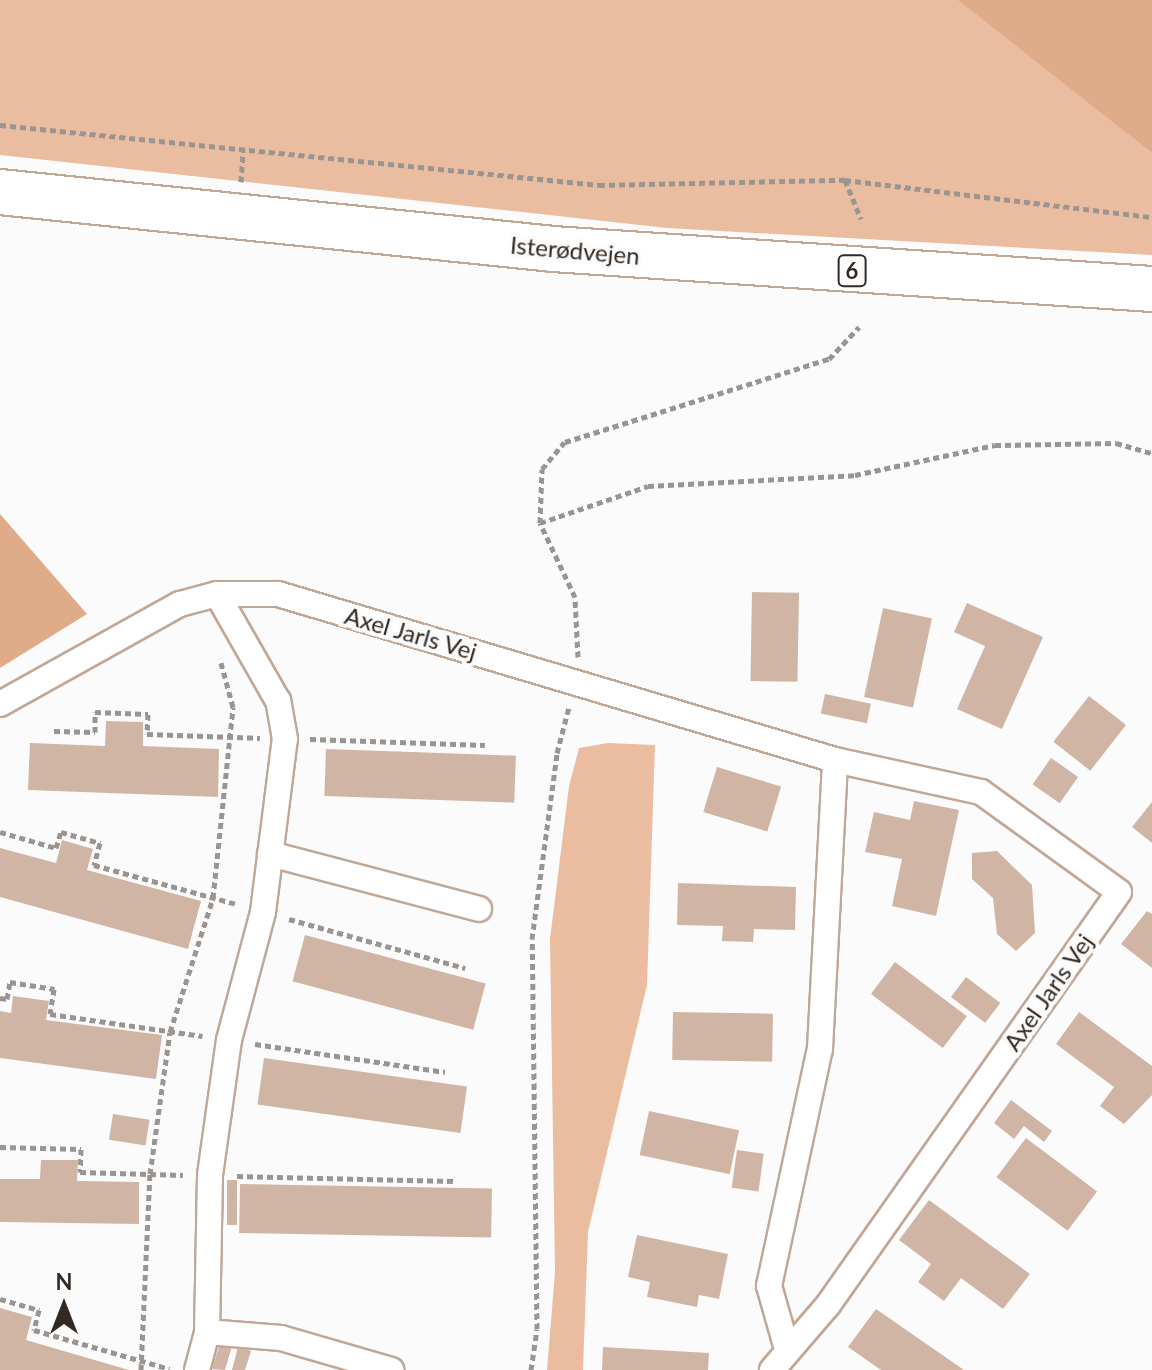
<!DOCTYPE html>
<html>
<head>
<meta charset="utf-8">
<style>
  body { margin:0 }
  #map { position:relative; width:1152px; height:1370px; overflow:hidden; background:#fbfbfb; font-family:Lato,sans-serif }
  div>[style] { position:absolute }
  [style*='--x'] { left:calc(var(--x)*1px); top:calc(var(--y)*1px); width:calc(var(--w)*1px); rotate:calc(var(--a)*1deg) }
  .green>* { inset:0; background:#ebbda0 }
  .forest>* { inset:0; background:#e0ab89 }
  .building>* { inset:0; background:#d1b5a4; transform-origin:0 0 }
  .path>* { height:5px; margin-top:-2.5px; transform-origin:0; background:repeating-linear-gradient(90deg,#9a9591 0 6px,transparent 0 10px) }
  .roads { filter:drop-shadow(2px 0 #c1a796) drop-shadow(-2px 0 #c1a796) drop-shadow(0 2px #c1a796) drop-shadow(0 -2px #c1a796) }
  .street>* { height:24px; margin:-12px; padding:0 12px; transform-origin:12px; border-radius:12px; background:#fff }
  .highway>* { height:44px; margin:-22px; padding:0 22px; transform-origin:22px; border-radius:22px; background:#fff }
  span { translate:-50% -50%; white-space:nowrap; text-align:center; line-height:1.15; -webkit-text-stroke:8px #fbfbfb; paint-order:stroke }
  .shield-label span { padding:2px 6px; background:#fbfbfb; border:2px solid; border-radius:6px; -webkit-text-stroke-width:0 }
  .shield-label { font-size:22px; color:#332922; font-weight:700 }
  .street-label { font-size:24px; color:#332922 }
  .north { position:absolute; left:24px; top:1266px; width:80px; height:80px; -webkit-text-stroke:6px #fbfbfb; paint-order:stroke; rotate:0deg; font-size:22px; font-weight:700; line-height:32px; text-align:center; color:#332922 }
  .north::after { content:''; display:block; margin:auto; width:28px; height:36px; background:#332922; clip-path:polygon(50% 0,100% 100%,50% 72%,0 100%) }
</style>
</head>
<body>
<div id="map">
  <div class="green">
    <div style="clip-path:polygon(0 0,1152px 0,1128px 134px,1152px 153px,1152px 255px,667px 228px,0 155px)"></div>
    <div style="clip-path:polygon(608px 743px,655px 745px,647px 985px,588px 1232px,583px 1370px,547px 1370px,555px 1272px,550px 939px,569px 786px,579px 748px)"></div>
  </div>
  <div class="forest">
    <div style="clip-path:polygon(958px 0,1152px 0,1152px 153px)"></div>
    <div style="clip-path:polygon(0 514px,87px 614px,0 668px)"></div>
  </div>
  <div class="building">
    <div style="left:752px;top:592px;width:47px;height:89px;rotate:1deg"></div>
    <div style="clip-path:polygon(967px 603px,1043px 637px,1002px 729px,957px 709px,985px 646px,954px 632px)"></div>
    <div style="left:883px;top:608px;width:50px;height:91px;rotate:12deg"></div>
    <div style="left:825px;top:694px;width:47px;height:20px;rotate:12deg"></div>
    <div style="left:1089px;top:696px;width:47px;height:58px;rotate:38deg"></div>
    <div style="clip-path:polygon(106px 721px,143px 722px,143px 746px,219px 749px,218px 797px,28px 790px,30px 743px,105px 746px)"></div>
    <div style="left:326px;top:749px;width:190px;height:47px;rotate:2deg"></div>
    <div style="left:1051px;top:758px;width:33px;height:32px;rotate:35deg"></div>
    <div style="left:717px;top:767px;width:67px;height:47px;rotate:17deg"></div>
    <div style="clip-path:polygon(914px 801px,959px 810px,936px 916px,892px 906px,902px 859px,865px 852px,874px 812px,910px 820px)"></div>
    <div style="clip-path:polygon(1152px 802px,1152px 843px,1132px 827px)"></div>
    <div style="clip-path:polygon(62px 840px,93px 849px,87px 870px,201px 901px,188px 949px,0 897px,0 848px,56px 863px)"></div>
    <div style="clip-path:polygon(997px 851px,1032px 885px,1035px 933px,1016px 951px,997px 934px,993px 898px,972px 879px,972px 853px)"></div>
    <div style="clip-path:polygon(678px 883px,796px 887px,795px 930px,754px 929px,753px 942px,722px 941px,723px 926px,677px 925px)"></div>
    <div style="clip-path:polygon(1147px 911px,1152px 914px,1152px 968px,1121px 944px)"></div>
    <div style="left:305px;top:935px;width:187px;height:48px;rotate:15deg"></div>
    <div style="left:895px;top:962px;width:90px;height:40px;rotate:37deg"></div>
    <div style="left:966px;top:977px;width:43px;height:25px;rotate:37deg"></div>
    <div style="clip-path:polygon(13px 996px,49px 1001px,46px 1020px,162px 1035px,156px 1079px,0 1058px,0 1011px,11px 1013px)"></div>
    <div style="left:673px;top:1012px;width:100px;height:48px;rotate:1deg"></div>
    <div style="clip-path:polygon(1079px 1012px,1152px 1066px,1152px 1095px,1124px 1124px,1100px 1106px,1114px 1087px,1056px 1044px)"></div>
    <div style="left:264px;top:1058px;width:205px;height:47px;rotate:8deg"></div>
    <div style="clip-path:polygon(1011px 1100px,1052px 1131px,1044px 1142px,1024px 1126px,1014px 1139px,994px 1123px)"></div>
    <div style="left:649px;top:1111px;width:92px;height:45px;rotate:12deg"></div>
    <div style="left:113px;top:1114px;width:37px;height:26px;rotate:9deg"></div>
    <div style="left:1026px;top:1138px;width:89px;height:49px;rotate:37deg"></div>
    <div style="left:737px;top:1150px;width:27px;height:38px;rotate:8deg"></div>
    <div style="clip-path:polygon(41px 1160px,78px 1160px,77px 1181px,139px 1182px,139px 1224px,0 1222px,0 1179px,40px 1179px)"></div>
    <div style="left:227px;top:1180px;width:10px;height:45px"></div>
    <div style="left:240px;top:1184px;width:252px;height:49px;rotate:1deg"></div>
    <div style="clip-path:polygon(929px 1200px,1030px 1274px,1003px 1309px,961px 1278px,944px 1301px,918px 1282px,931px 1264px,899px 1240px)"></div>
    <div style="clip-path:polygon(637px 1235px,728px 1254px,719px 1299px,699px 1295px,697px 1307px,647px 1297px,650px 1282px,628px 1277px)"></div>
    <div style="clip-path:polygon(0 1308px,32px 1317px,26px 1340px,129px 1370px,0 1370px)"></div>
    <div style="clip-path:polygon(876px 1309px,964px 1370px,881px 1370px,848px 1347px)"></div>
    <div style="clip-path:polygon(220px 1343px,232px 1346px,225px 1370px,212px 1369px)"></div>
    <div style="clip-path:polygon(238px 1347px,251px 1351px,245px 1370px,232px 1370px)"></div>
    <div style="clip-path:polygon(603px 1347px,709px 1353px,708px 1370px,602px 1370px)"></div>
  </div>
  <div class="path">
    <div style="--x:0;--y:125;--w:602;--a:5.72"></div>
    <div style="--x:599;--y:185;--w:246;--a:-1.2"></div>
    <div style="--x:845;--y:180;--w:309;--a:6.9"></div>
    <div style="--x:845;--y:180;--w:42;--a:67.7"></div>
    <div style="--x:241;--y:182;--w:32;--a:-86"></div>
    <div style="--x:540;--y:523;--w:114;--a:-18.9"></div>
    <div style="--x:648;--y:486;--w:207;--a:-3"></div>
    <div style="--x:855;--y:475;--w:143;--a:-12.1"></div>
    <div style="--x:995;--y:445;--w:121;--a:-0.9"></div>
    <div style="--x:1116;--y:443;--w:37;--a:16"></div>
    <div style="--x:578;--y:657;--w:60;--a:-92.9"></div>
    <div style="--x:575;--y:597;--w:82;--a:-115.3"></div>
    <div style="--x:540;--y:523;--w:54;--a:-87.9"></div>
    <div style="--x:542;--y:469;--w:35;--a:-50"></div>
    <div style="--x:565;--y:442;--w:277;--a:-17.5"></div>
    <div style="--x:829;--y:359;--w:44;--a:-46.8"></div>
    <div style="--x:54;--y:731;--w:41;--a:1.4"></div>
    <div style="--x:95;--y:732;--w:20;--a:-90"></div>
    <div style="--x:95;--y:712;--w:53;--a:2.2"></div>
    <div style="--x:148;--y:714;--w:20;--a:93"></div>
    <div style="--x:147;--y:734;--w:113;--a:2"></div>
    <div style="--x:310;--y:739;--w:175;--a:2"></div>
    <div style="--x:0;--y:832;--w:58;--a:15.9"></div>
    <div style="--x:56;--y:848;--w:17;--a:-73"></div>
    <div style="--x:61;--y:832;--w:41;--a:15.8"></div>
    <div style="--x:100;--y:843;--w:23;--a:105"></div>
    <div style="--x:94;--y:865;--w:148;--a:15.3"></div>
    <div style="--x:289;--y:919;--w:183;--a:15.6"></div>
    <div style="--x:0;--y:998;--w:7;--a:8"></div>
    <div style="--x:7;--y:999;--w:17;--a:-80"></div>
    <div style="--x:10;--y:982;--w:45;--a:9"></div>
    <div style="--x:54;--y:989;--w:25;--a:99"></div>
    <div style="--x:50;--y:1014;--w:154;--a:8.2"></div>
    <div style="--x:255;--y:1044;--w:192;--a:8.4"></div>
    <div style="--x:0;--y:1147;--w:81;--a:1.4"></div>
    <div style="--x:81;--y:1149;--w:23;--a:92"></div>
    <div style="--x:80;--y:1172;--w:103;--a:1.7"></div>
    <div style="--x:237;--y:1176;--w:216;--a:1.3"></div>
    <div style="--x:0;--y:1299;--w:41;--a:15.8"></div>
    <div style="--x:39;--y:1310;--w:21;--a:104"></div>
    <div style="--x:34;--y:1330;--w:141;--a:16"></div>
    <div style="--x:141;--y:1370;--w:196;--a:-87.4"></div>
    <div style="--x:150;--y:1174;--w:143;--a:-82"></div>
    <div style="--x:170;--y:1032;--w:141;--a:-72.2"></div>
    <div style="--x:213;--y:898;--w:192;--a:-84"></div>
    <div style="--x:233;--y:707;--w:50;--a:-105.2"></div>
    <div style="--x:531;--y:1370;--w:41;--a:-81.7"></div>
    <div style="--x:537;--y:1329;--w:390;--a:-90.7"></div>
    <div style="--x:532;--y:939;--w:188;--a:-82.3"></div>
    <div style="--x:557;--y:753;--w:48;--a:-75.4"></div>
  </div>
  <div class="roads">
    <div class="street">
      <div style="--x:0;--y:704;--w:206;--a:-29.1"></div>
      <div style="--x:180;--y:604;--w:38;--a:-15"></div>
      <div style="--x:217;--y:594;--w:61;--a:0"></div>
      <div style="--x:278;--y:594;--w:581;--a:16.6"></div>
      <div style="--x:835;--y:760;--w:149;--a:12.4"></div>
      <div style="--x:981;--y:792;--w:170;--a:35.9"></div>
      <div style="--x:1119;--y:892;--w:505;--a:125.17"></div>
      <div style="--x:828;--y:1305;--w:86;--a:130.7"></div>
      <div style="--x:270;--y:854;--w:216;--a:14.7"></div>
      <div style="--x:207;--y:1332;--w:74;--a:4.6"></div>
      <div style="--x:281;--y:1338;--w:115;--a:16.2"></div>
      <div style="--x:787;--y:1349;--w:66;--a:-105.9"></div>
      <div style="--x:769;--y:1286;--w:242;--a:-77.9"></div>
      <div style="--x:820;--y:1049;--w:289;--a:-87"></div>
      <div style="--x:197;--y:1370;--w:39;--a:-75"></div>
      <div style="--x:207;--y:1332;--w:157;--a:-88.9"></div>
      <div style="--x:210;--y:1175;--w:136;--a:-82"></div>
      <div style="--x:229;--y:1040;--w:132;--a:-75.1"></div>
      <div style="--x:263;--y:912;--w:174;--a:-82.8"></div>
      <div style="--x:285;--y:739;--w:39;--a:-100"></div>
      <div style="--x:278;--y:701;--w:123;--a:-119.7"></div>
    </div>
    <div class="highway">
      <div style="--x:0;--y:192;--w:556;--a:5.88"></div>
      <div style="--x:553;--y:249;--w:600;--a:3.82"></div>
    </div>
  </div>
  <div class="shield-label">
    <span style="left:852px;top:271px">6</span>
  </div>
  <div class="street-label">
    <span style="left:575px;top:250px;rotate:5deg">Isterødvejen</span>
    <span style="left:411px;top:633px;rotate:16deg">Axel Jarls Vej</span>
    <span style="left:1048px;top:992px;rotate:-55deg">Axel Jarls Vej</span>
  </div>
  <div class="north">N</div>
</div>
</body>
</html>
